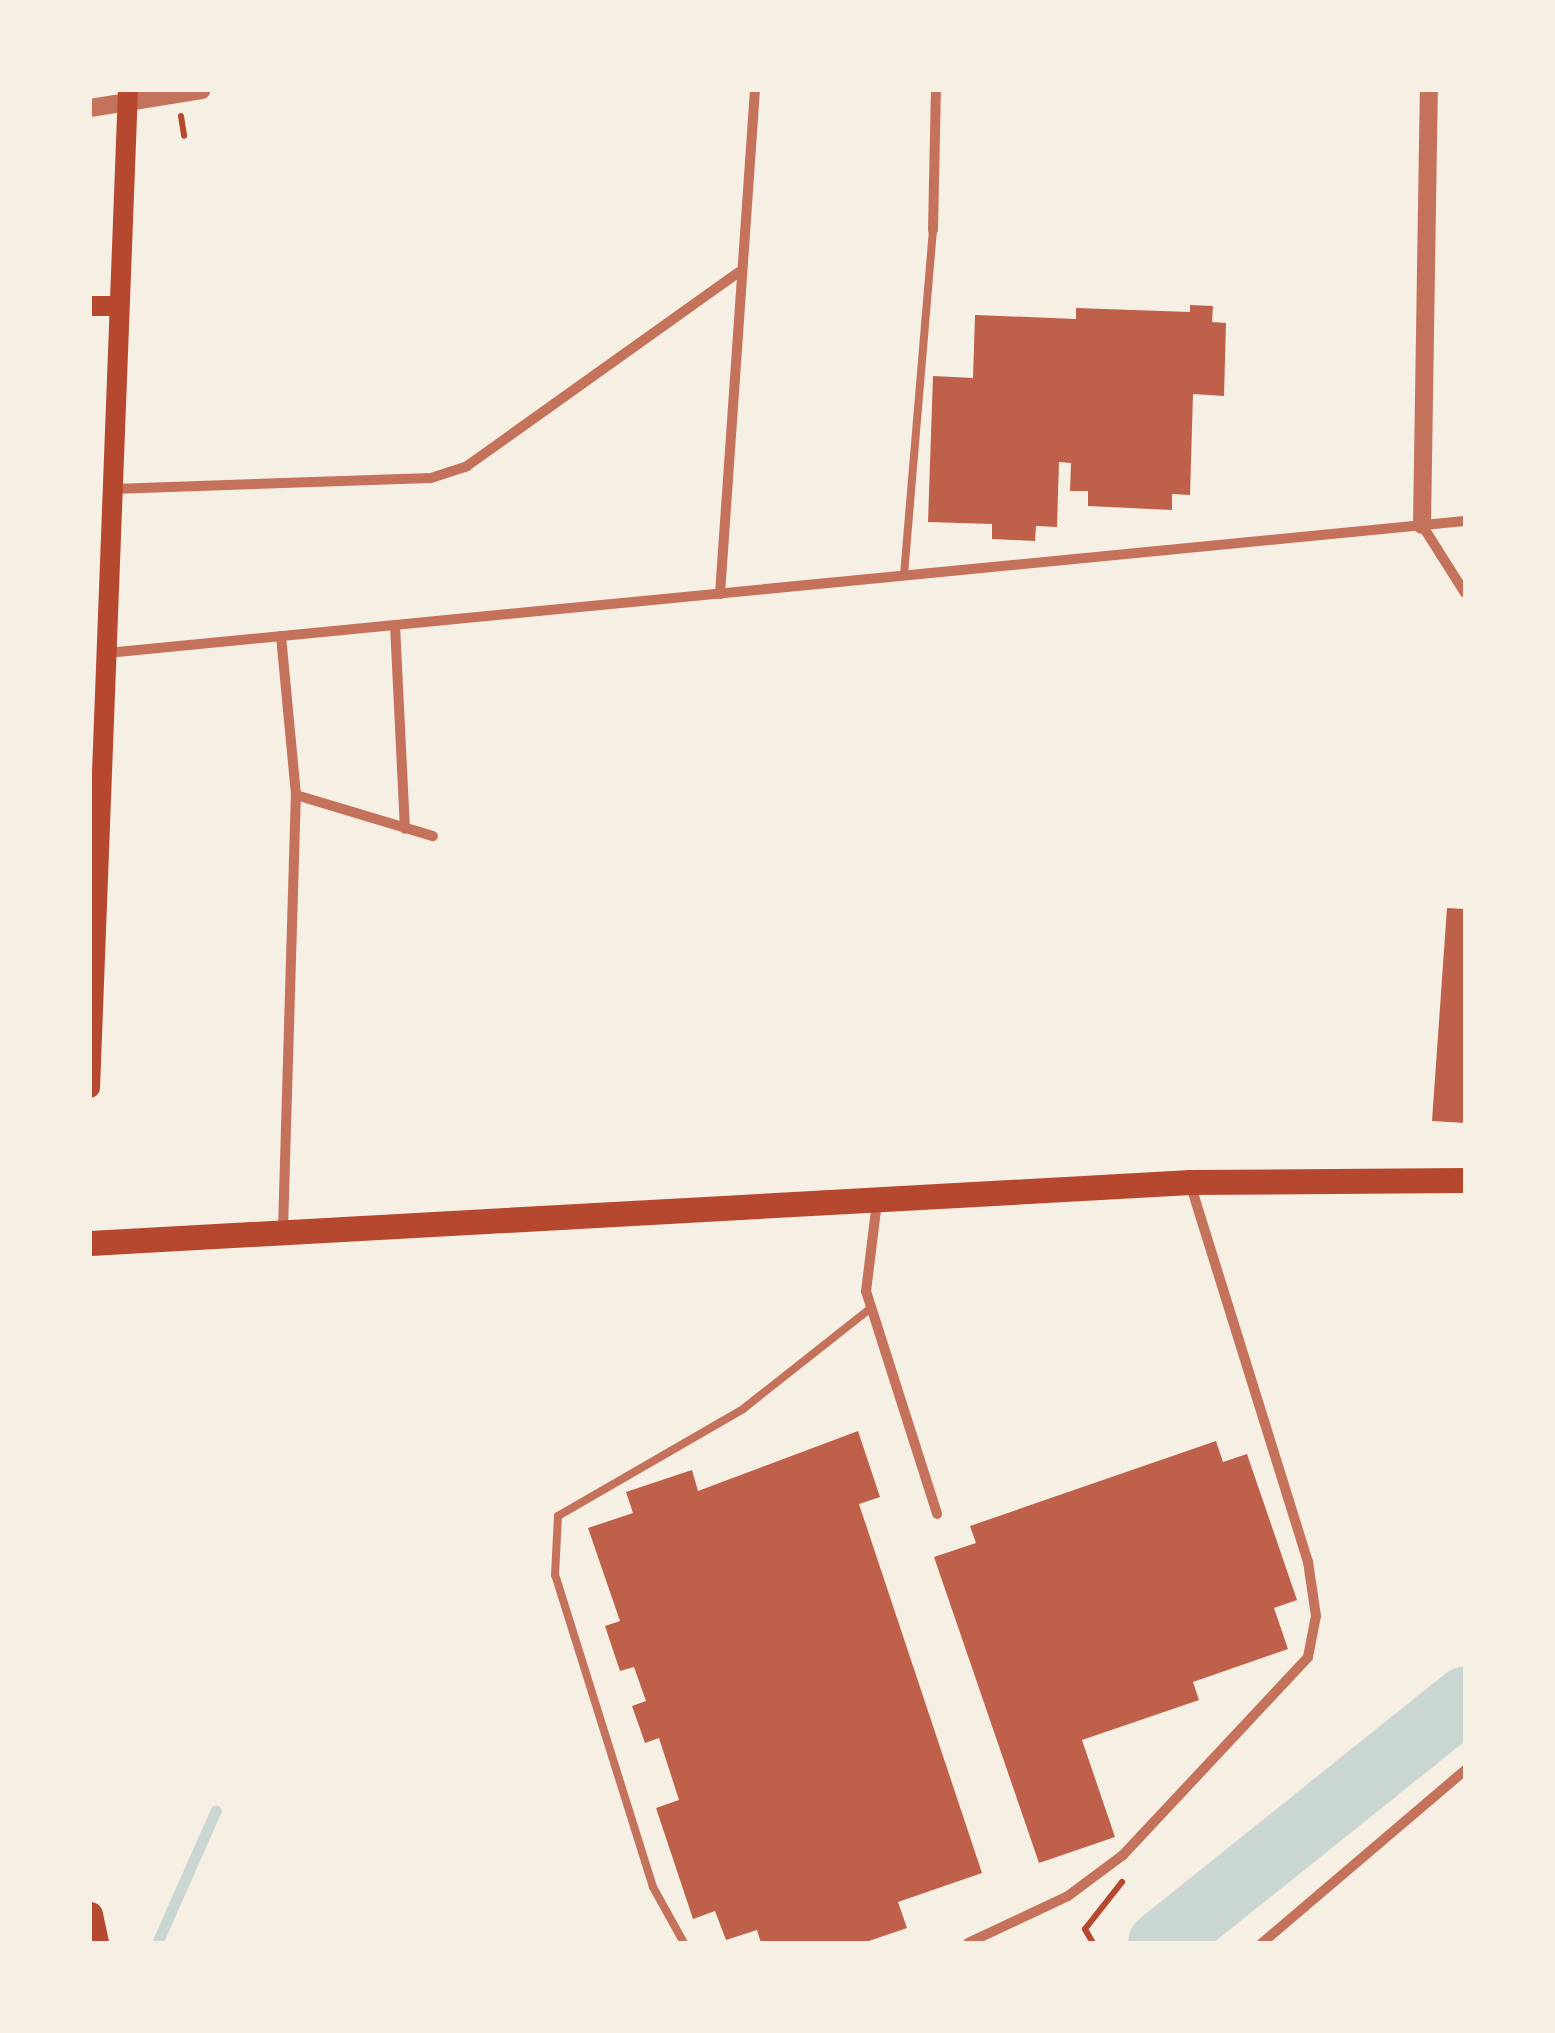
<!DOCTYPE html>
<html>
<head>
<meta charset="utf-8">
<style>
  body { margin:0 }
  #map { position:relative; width:1555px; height:2033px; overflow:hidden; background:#f6efe4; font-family:Cabin,sans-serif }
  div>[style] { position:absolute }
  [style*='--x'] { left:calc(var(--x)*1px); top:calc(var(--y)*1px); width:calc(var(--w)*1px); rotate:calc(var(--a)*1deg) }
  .stream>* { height:11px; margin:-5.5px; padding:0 5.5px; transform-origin:5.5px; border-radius:5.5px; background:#c9d6d2 }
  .river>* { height:65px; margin:-32.5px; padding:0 32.5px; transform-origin:32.5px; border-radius:32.5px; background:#c9d6d2 }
  .building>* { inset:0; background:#bf614a }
  .path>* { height:6px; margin:-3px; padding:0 3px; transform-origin:3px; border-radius:3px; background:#b5482f }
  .service>* { height:8px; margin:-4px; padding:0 4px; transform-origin:4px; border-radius:4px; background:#c5725c }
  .minor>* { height:10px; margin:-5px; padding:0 5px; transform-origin:5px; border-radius:5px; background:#c5725c }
  .tertiary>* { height:18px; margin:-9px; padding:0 9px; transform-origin:9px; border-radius:9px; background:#c5725c }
  .secondary>* { height:20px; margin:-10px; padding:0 10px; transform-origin:10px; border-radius:10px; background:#b5482f }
  .primary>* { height:25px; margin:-12.5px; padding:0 12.5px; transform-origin:12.5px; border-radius:12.5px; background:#b5482f }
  span { translate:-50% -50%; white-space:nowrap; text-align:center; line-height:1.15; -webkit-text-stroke:10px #f6efe4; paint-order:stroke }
  .frame { position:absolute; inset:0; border:92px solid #f6efe4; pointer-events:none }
</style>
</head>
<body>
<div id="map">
  <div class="stream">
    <div style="--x:157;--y:1943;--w:145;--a:-66.1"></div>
  </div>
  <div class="river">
    <div style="--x:1160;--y:1943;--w:391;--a:-38.7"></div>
  </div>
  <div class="building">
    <div style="clip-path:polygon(1190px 305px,1213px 306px,1212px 322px,1226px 323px,1224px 396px,1193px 394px,1190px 495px,1172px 494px,1172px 510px,1088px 506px,1088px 491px,1070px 491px,1071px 463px,1059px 462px,1057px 527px,1036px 526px,1035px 541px,992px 539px,992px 524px,928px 522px,933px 376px,973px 378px,975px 315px,1076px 319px,1076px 308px,1190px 312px)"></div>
    <div style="clip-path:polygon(1447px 908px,1465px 909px,1465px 1123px,1432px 1121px)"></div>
    <div style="clip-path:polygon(858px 1431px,880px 1497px,859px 1504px,982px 1873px,898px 1902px,907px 1928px,863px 1943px,761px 1943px,757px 1930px,726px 1940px,715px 1911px,693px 1919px,656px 1808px,679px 1800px,659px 1738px,645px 1743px,632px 1706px,646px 1701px,634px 1667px,620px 1671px,605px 1626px,620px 1621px,588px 1528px,633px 1513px,626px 1492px,692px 1470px,698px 1491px)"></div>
    <div style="clip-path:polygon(1216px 1441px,1223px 1462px,1247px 1454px,1297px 1600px,1274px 1608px,1288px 1649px,1193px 1682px,1199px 1700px,1082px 1740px,1115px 1837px,1039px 1863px,934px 1557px,976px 1543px,970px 1526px)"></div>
  </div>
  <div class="path">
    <div style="--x:181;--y:116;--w:20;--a:81"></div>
    <div style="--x:1093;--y:1943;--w:16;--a:-120"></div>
    <div style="--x:1085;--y:1929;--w:60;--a:-51.8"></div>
  </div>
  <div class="service">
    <div style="--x:904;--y:575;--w:346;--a:-85.2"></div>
    <div style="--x:684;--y:1943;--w:64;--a:-119"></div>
    <div style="--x:653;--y:1887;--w:327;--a:-107.4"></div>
    <div style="--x:555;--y:1575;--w:59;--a:-87.1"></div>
    <div style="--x:558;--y:1516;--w:214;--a:-30"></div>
    <div style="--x:743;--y:1409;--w:164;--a:-38.3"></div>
  </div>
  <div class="minor">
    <div style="--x:933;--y:230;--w:140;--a:-88.8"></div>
    <div style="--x:113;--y:489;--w:318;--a:-2"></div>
    <div style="--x:431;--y:478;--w:38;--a:-18"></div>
    <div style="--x:467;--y:466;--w:333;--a:-35.5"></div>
    <div style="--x:1422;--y:525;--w:80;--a:57.7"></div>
    <div style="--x:720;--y:594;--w:505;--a:-86.03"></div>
    <div style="--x:395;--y:625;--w:204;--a:87.2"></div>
    <div style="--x:281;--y:636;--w:160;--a:84.6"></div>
    <div style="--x:296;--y:795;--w:143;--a:16.7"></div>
    <div style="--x:107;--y:653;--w:1364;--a:-5.55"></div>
    <div style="--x:877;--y:1202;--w:90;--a:97"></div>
    <div style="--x:866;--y:1291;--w:234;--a:72.3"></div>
    <div style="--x:283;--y:1229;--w:434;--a:-88.3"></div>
    <div style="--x:968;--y:1943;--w:110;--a:-25.2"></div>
    <div style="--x:1068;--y:1896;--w:69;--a:-36.7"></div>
    <div style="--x:1123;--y:1855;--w:271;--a:-46.9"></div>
    <div style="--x:1308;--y:1657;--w:42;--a:-79"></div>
    <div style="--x:1316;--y:1616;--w:55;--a:-98.4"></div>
    <div style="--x:1308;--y:1562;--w:397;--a:-107.3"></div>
    <div style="--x:1262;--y:1943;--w:267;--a:-40.4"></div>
  </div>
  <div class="tertiary">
    <div style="--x:90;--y:108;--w:113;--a:-9.1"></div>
    <div style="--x:1422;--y:525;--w:435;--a:-89.1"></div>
  </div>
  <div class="secondary">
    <div style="--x:90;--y:306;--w:29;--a:0"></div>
    <div style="--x:90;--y:1088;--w:999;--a:-87.82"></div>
  </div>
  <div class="primary">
    <div style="--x:90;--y:1243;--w:1102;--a:-3.17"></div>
    <div style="--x:1190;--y:1182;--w:275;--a:-0.4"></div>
    <div style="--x:90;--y:1914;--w:30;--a:78"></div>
  </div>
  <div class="frame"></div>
</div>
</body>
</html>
